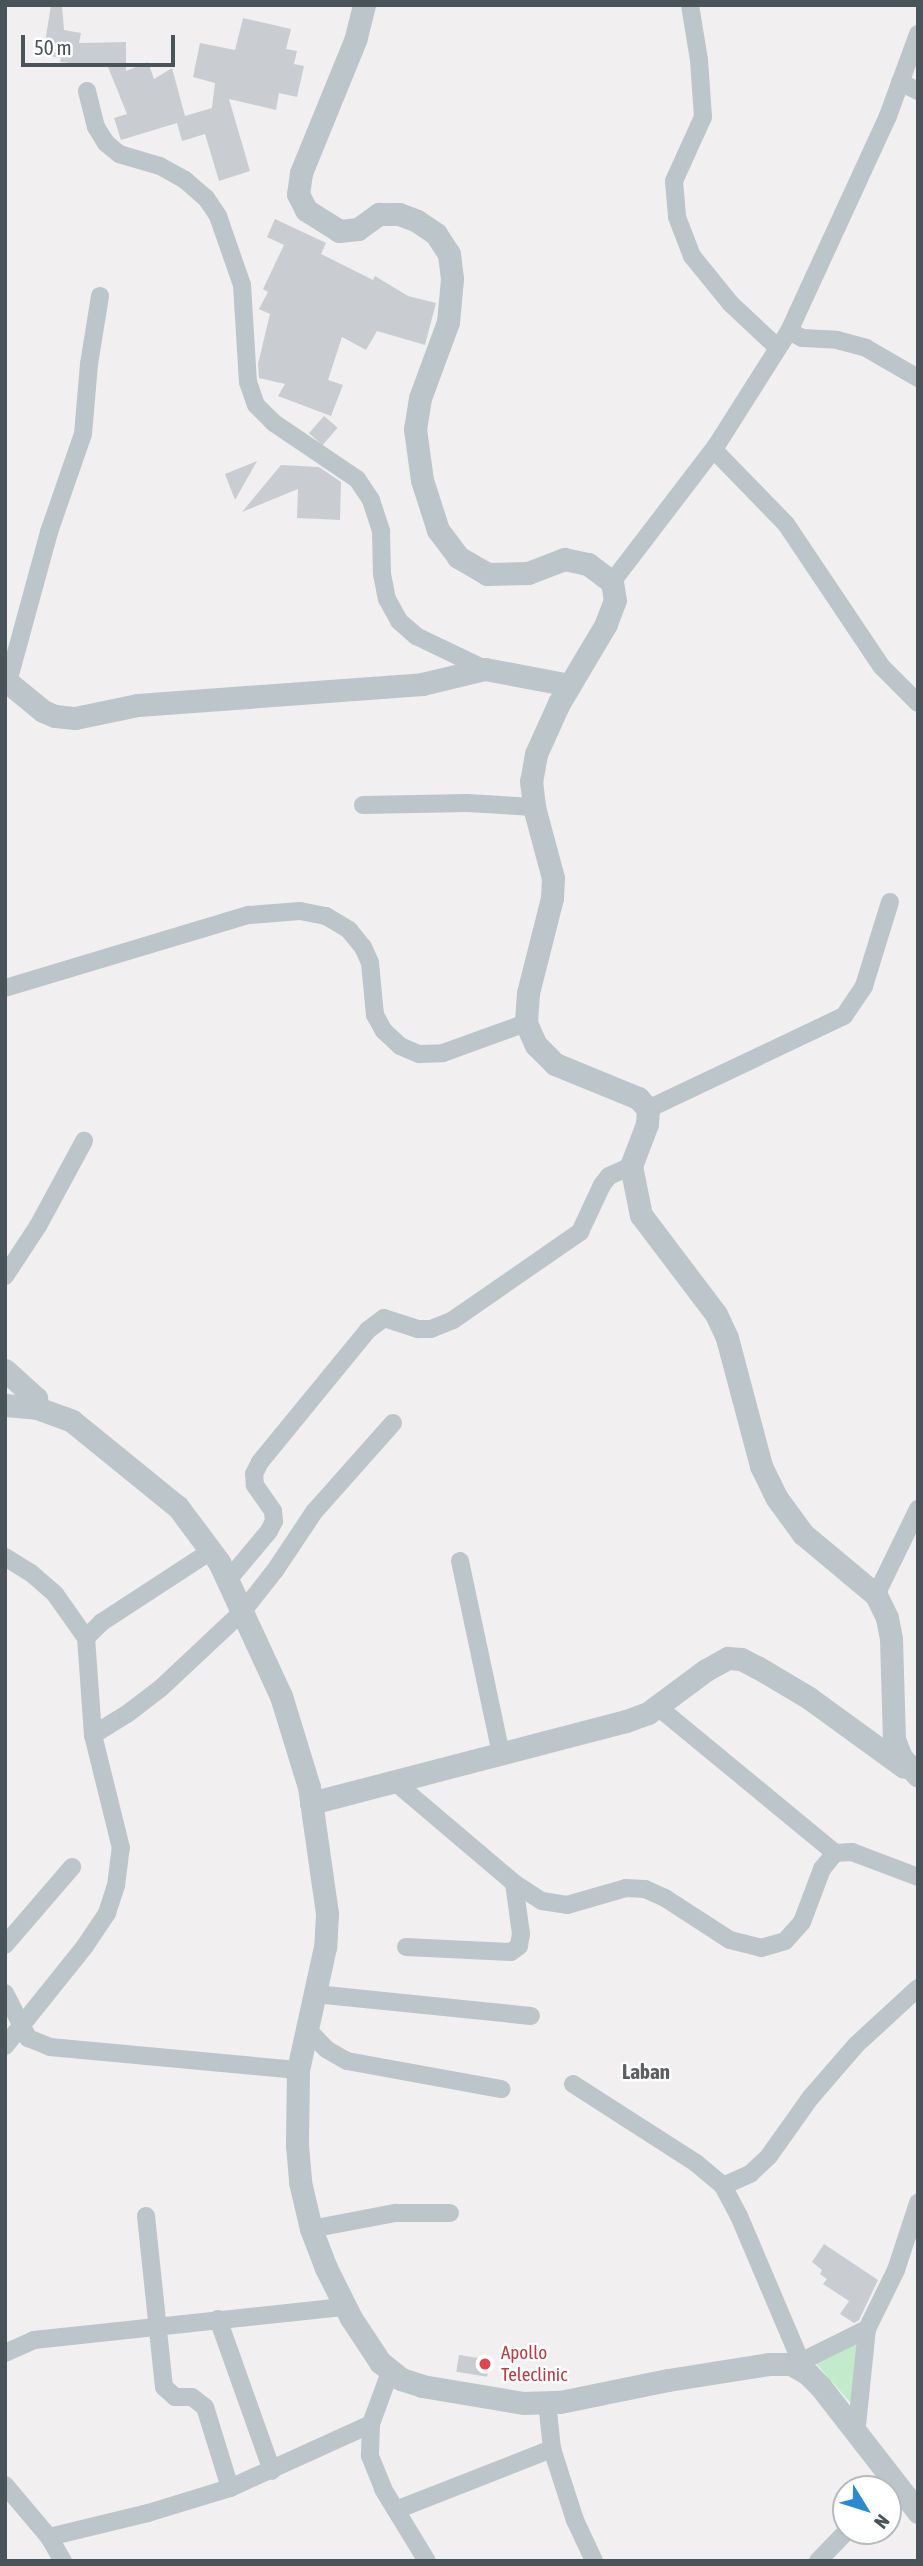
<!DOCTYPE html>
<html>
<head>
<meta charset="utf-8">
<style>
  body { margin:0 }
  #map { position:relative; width:923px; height:2566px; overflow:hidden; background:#f1efef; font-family:"Asap Condensed",sans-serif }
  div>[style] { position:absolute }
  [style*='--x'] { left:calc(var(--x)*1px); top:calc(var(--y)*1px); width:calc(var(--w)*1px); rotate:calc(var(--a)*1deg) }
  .green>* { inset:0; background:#c1ebcb }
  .building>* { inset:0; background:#c9cdd1; transform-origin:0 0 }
  .minor>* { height:18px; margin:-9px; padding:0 9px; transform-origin:9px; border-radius:9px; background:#bbc5ca }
  .tertiary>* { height:23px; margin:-11.5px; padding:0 11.5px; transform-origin:11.5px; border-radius:11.5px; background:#bbc5ca }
  .dots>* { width:19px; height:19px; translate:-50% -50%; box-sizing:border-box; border:4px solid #fff; border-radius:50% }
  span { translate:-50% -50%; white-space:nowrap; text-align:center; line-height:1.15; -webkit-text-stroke:5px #fff; paint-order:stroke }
  .health-label { font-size:19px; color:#be3a42 }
  .left { translate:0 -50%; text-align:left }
  .neighbourhood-label { font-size:21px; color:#5c6063; font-weight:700 }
  .frame { position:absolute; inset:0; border:7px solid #48545a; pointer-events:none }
  .north { position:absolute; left:832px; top:2475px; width:70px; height:70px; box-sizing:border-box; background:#fff; border:2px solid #b6bbbd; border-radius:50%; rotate:128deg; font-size:19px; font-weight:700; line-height:28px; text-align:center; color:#48545a }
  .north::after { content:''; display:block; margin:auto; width:24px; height:32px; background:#298ad1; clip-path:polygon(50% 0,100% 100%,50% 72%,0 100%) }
  .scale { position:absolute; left:21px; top:35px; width:154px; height:32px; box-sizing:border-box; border:4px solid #48545a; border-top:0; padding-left:9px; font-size:21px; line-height:24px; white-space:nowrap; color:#48545a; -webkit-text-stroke:5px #fff; paint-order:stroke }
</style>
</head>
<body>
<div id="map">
  <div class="green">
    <div style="clip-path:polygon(863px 2339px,855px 2408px,813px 2360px)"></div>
  </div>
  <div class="building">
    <div style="clip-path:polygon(51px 5px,62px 5px,64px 30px,81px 33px,79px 43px,126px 42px,126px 71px,148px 62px,154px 79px,172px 68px,185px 116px,212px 108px,215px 83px,193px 77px,200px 43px,235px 50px,243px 18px,291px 29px,286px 49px,297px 51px,294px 64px,304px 66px,297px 97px,279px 93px,276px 110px,229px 99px,250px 171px,219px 181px,205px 134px,182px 141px,177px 123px,121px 140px,114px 118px,127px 114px,108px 67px,60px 62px,61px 58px,43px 55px)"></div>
    <div style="clip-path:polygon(275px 219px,326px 243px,321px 254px,373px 280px,375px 276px,408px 296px,436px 303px,425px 345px,377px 331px,366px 350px,342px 337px,328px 380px,343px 385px,331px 416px,278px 396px,285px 384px,259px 378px,258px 364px,270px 314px,259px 309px,268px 292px,263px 289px,284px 245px,267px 237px)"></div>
    <div style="left:324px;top:416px;width:18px;height:23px;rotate:41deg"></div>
    <div style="clip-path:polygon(257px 461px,235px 500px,225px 474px)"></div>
    <div style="clip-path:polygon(281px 465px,319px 467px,341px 482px,340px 520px,297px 518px,298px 489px,242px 512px)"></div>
    <div style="clip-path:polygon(824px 2244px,878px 2280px,859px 2320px,854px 2323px,840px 2314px,849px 2301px,823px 2284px,827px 2279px,820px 2274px,822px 2270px,812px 2262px)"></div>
    <div style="left:459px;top:2355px;width:31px;height:17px;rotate:9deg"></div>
  </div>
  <div class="minor">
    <div style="--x:690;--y:5;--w:56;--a:80.7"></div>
    <div style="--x:699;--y:60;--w:57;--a:86"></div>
    <div style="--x:703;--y:117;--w:70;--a:114.4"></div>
    <div style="--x:674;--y:181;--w:36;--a:85"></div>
    <div style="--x:677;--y:217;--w:42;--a:69"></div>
    <div style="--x:692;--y:256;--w:62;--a:50.9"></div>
    <div style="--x:731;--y:304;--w:64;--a:43.1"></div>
    <div style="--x:918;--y:34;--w:87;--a:110.1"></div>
    <div style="--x:888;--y:116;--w:237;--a:114.7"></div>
    <div style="--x:789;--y:331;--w:136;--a:122.4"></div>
    <div style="--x:716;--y:446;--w:6;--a:90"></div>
    <div style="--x:716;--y:452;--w:100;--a:45.8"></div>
    <div style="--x:786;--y:524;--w:171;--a:56.2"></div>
    <div style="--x:881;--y:666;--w:52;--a:45"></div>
    <div style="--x:900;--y:82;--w:20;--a:27"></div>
    <div style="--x:87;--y:91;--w:37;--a:76"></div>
    <div style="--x:96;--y:127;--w:19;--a:58"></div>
    <div style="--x:106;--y:143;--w:17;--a:40"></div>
    <div style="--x:119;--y:154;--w:43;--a:16.3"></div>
    <div style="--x:160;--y:166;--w:29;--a:29"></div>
    <div style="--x:185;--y:180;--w:28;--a:41"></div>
    <div style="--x:206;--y:198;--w:22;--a:56"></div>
    <div style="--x:218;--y:216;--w:73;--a:70.8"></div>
    <div style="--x:242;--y:285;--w:97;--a:86.5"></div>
    <div style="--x:248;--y:382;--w:24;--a:71"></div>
    <div style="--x:256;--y:405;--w:25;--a:45"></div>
    <div style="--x:274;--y:423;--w:100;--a:34"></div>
    <div style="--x:357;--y:479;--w:25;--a:56"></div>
    <div style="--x:371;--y:500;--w:33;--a:72"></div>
    <div style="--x:381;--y:531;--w:43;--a:88.7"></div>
    <div style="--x:382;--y:574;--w:25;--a:79"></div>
    <div style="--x:387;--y:599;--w:25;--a:61"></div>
    <div style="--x:399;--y:621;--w:23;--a:41"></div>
    <div style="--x:416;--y:636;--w:76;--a:25.6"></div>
    <div style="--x:789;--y:331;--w:15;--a:28"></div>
    <div style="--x:802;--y:338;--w:35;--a:3"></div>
    <div style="--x:837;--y:340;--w:30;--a:15"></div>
    <div style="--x:866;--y:348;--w:60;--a:30"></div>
    <div style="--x:612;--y:582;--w:171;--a:-52.6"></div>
    <div style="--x:8;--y:682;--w:156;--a:-74.7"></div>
    <div style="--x:49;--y:532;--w:104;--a:-70.9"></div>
    <div style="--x:83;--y:434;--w:70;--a:-85.1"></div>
    <div style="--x:89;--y:364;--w:69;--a:-80.8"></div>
    <div style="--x:363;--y:805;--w:104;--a:-1.1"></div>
    <div style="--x:467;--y:803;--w:67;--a:3.4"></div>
    <div style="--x:5;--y:988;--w:255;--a:-16.7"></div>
    <div style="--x:249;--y:915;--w:51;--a:-4.5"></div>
    <div style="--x:300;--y:911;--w:26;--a:11"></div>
    <div style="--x:326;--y:916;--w:27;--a:31"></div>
    <div style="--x:349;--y:930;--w:22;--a:51"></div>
    <div style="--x:363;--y:947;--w:17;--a:66"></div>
    <div style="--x:370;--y:963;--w:52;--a:84.5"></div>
    <div style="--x:375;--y:1015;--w:18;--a:61"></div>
    <div style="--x:384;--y:1031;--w:22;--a:43"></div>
    <div style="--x:400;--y:1046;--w:21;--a:23"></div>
    <div style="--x:419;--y:1054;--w:24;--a:-2"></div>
    <div style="--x:443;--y:1053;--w:88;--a:-19.9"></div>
    <div style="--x:648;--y:1109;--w:217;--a:-25.4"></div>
    <div style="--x:844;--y:1016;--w:36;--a:-56"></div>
    <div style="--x:864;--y:986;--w:88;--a:-72.8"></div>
    <div style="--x:5;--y:1276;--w:60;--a:-56.6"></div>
    <div style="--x:38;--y:1226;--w:97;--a:-61.6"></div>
    <div style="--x:5;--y:1557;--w:31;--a:32"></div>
    <div style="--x:31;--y:1573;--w:32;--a:41"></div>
    <div style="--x:55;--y:1594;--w:54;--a:54.8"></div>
    <div style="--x:460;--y:1561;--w:197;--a:78"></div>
    <div style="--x:228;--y:1580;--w:64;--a:-50.1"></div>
    <div style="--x:269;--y:1531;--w:11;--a:-63"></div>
    <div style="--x:274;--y:1521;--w:10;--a:-96"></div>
    <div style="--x:273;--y:1511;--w:32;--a:-125"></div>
    <div style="--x:255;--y:1485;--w:11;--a:-95"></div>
    <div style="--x:254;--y:1474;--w:13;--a:-63"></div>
    <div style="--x:260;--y:1462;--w:171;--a:-50.7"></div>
    <div style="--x:368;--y:1330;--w:20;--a:-37"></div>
    <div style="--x:384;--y:1318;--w:36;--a:18"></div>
    <div style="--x:418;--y:1329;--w:13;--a:0"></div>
    <div style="--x:431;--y:1329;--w:24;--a:-22"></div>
    <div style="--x:453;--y:1320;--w:155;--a:-34.7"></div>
    <div style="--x:580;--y:1232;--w:52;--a:-64.9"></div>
    <div style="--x:602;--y:1185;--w:11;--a:-52"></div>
    <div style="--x:609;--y:1176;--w:24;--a:-24"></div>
    <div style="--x:876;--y:1595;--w:96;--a:-64"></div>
    <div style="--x:658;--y:1707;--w:229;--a:39.5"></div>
    <div style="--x:93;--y:1735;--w:40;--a:-32"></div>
    <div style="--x:127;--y:1714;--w:43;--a:-37.4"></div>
    <div style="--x:161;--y:1688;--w:112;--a:-43.2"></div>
    <div style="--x:243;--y:1611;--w:53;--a:-51.8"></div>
    <div style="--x:276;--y:1569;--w:69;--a:-56.3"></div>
    <div style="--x:314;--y:1512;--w:119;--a:-48.4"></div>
    <div style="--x:395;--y:1782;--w:156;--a:40.3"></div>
    <div style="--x:514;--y:1883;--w:33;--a:33"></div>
    <div style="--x:542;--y:1901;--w:25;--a:9"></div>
    <div style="--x:567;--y:1905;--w:61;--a:-16.1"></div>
    <div style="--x:626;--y:1888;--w:19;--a:3"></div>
    <div style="--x:645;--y:1889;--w:22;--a:24"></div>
    <div style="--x:665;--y:1898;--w:77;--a:32.9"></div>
    <div style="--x:730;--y:1940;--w:32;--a:14"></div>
    <div style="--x:761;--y:1948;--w:25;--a:-16"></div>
    <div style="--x:785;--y:1941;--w:25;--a:-48"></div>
    <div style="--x:802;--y:1922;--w:57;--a:-69.3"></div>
    <div style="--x:822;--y:1869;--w:21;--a:-51"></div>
    <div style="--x:835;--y:1853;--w:17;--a:-3"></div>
    <div style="--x:852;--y:1852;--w:71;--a:20.7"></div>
    <div style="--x:5;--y:1945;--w:103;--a:-49.3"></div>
    <div style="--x:406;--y:1947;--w:105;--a:2.7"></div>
    <div style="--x:511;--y:1952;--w:10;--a:-37"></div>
    <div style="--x:519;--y:1946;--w:12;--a:-81"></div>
    <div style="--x:521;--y:1934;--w:51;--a:-97.8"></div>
    <div style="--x:5;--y:1993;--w:51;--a:62.9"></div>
    <div style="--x:28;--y:2038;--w:24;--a:22"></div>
    <div style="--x:50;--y:2047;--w:249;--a:5.3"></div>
    <div style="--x:315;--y:1994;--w:217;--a:5.8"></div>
    <div style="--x:307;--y:2029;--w:28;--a:46"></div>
    <div style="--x:326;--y:2049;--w:24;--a:30"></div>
    <div style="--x:347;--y:2061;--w:157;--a:10.3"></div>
    <div style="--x:5;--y:2046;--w:128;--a:-51.3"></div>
    <div style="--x:85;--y:1946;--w:40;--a:-56"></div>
    <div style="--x:107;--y:1913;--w:28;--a:-72"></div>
    <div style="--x:116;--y:1886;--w:38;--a:-83"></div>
    <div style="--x:121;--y:1848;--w:116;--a:-103.9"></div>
    <div style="--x:93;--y:1735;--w:97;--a:-94.1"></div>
    <div style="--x:86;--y:1638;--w:23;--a:-45"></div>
    <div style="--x:102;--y:1622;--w:130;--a:-33.1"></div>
    <div style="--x:573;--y:2084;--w:146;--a:32.7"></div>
    <div style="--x:696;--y:2163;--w:35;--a:40"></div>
    <div style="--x:723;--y:2186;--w:34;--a:62"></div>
    <div style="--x:739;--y:2216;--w:156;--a:67"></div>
    <div style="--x:723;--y:2186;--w:30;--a:-24"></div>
    <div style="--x:750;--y:2174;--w:26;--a:-43"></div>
    <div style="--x:769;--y:2156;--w:72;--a:-54.6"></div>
    <div style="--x:811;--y:2097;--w:69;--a:-49.1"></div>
    <div style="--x:856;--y:2045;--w:84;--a:-42.6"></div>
    <div style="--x:146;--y:2216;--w:172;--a:84"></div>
    <div style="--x:164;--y:2387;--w:15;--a:42"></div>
    <div style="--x:175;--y:2397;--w:17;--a:0"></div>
    <div style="--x:192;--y:2397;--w:16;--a:38"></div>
    <div style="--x:205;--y:2407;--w:85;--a:72.8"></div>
    <div style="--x:311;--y:2229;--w:86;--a:-10.8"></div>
    <div style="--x:395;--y:2213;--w:55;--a:0"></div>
    <div style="--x:218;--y:2319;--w:161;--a:70.4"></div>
    <div style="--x:5;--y:2353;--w:32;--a:-24"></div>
    <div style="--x:34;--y:2340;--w:313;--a:-6.1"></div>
    <div style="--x:794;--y:2365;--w:81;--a:-26.3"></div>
    <div style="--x:867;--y:2329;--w:66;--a:-63.8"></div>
    <div style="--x:896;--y:2270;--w:71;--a:-71.8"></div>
    <div style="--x:390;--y:2372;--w:55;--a:110.1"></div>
    <div style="--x:371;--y:2424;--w:32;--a:92"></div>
    <div style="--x:370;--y:2456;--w:35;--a:68"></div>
    <div style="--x:383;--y:2489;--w:84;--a:58.6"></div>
    <div style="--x:547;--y:2402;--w:47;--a:83.9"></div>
    <div style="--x:552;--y:2449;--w:75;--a:72.1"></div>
    <div style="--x:575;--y:2520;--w:45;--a:65.1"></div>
    <div style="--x:856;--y:2435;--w:107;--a:-84.1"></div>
    <div style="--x:5;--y:2485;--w:68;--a:49.8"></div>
    <div style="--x:49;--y:2537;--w:28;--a:60"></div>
    <div style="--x:396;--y:2510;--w:168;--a:-21.4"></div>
    <div style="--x:49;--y:2537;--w:102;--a:-13.6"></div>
    <div style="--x:148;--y:2513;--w:86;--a:-17"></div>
    <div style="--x:230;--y:2488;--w:155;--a:-24.4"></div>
    <div style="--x:818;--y:2561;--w:42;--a:-46"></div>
  </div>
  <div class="tertiary">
    <div style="--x:364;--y:5;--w:34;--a:104"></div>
    <div style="--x:356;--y:38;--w:146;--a:112.2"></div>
    <div style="--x:301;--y:173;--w:21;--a:98"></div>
    <div style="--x:298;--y:194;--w:18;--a:63"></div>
    <div style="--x:306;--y:210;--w:39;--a:32"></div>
    <div style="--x:339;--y:231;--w:19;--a:-6"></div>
    <div style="--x:358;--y:229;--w:26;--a:-36"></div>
    <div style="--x:379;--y:214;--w:20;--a:0"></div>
    <div style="--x:399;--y:214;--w:19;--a:21"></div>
    <div style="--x:417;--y:221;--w:23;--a:34"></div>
    <div style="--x:436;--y:234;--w:24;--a:57"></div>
    <div style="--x:449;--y:254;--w:25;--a:83"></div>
    <div style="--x:452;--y:279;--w:43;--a:95.3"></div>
    <div style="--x:448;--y:322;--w:81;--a:110.2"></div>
    <div style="--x:420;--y:398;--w:31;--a:99"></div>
    <div style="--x:415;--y:429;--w:51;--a:82.2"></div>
    <div style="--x:422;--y:480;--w:52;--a:72.3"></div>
    <div style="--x:438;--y:530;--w:34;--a:53"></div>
    <div style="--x:458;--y:557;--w:34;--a:30"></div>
    <div style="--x:487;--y:574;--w:41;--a:-1.4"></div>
    <div style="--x:528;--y:573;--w:39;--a:-21"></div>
    <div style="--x:564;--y:559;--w:25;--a:12"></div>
    <div style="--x:588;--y:564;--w:30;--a:37"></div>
    <div style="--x:612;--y:582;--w:18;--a:81"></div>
    <div style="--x:615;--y:600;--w:26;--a:111"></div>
    <div style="--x:606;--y:624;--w:92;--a:120.7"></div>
    <div style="--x:559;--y:703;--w:56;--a:114.3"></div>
    <div style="--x:536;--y:754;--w:27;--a:100"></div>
    <div style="--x:531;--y:781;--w:26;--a:83"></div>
    <div style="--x:534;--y:807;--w:73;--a:75"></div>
    <div style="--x:553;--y:878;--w:20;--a:93"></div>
    <div style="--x:552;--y:898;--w:98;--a:104.2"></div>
    <div style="--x:528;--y:993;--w:30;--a:94"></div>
    <div style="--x:526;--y:1023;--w:24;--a:66"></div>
    <div style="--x:536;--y:1045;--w:27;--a:45"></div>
    <div style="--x:555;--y:1064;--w:90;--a:22.3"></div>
    <div style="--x:638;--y:1098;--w:15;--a:48"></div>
    <div style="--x:648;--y:1109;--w:15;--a:94"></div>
    <div style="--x:647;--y:1124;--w:45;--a:110.9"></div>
    <div style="--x:631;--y:1166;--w:50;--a:78.5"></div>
    <div style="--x:641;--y:1215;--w:124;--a:52.9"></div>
    <div style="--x:716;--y:1314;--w:26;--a:65"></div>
    <div style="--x:727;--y:1338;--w:132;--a:75.1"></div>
    <div style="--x:761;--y:1466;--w:34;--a:64"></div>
    <div style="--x:776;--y:1497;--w:46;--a:53.9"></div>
    <div style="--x:803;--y:1534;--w:95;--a:39.9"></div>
    <div style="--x:876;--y:1595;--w:25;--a:64"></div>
    <div style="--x:887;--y:1618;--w:21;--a:79"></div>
    <div style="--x:891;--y:1639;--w:100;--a:88.3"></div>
    <div style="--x:894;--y:1739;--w:19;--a:69"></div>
    <div style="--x:901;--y:1757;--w:25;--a:48"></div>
    <div style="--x:5;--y:680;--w:49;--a:39.2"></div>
    <div style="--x:43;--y:711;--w:13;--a:23"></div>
    <div style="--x:55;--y:716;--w:20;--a:6"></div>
    <div style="--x:75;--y:718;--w:64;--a:-11.7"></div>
    <div style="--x:138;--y:705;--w:285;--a:-4.2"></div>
    <div style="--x:422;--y:684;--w:65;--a:-13.4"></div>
    <div style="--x:485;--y:669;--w:86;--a:10.7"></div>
    <div style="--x:5;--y:1370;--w:42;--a:42.1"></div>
    <div style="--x:36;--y:1398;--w:10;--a:84"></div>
    <div style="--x:5;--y:1405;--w:32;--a:5"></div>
    <div style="--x:37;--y:1408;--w:37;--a:20"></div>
    <div style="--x:72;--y:1421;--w:136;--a:39.1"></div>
    <div style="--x:178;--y:1507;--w:69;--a:53.3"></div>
    <div style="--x:219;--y:1562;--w:148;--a:65.2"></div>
    <div style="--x:281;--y:1696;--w:95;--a:72.9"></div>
    <div style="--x:309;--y:1787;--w:128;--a:81.9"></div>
    <div style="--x:327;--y:1914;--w:33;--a:93"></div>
    <div style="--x:325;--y:1947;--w:126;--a:102.4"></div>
    <div style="--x:298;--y:2070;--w:75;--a:90.8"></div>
    <div style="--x:297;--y:2145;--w:37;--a:85"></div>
    <div style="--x:300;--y:2182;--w:48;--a:76.8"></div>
    <div style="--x:311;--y:2229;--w:42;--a:69"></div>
    <div style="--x:326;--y:2268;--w:56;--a:63.4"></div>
    <div style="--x:351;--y:2318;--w:53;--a:56.6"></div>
    <div style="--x:380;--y:2362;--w:27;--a:39"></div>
    <div style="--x:401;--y:2379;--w:22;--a:18"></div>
    <div style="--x:422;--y:2386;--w:103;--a:9.5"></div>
    <div style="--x:524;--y:2403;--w:36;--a:-2"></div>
    <div style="--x:560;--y:2402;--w:110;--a:-11.5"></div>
    <div style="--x:668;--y:2380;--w:102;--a:-9"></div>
    <div style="--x:769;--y:2364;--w:22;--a:0"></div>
    <div style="--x:791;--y:2364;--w:20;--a:30"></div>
    <div style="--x:808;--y:2374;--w:17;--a:45"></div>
    <div style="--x:820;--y:2386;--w:160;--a:52.1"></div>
    <div style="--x:311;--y:1803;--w:325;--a:-14.6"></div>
    <div style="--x:626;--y:1721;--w:23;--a:-20"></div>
    <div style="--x:648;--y:1713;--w:72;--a:-36.6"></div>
    <div style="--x:706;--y:1670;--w:25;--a:-29"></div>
    <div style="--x:728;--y:1658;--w:13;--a:4"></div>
    <div style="--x:741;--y:1659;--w:18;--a:27"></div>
    <div style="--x:757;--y:1667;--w:61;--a:30.8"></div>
    <div style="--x:809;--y:1698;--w:117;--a:36"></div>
  </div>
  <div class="dots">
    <div style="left:485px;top:2364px;background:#e0444e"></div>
  </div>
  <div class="health-label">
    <span class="left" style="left:501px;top:2364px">Apollo<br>Teleclinic</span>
  </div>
  <div class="neighbourhood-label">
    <span style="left:646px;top:2071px">Laban</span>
  </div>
  <div class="frame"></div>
  <div class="north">N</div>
  <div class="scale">50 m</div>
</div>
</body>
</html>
